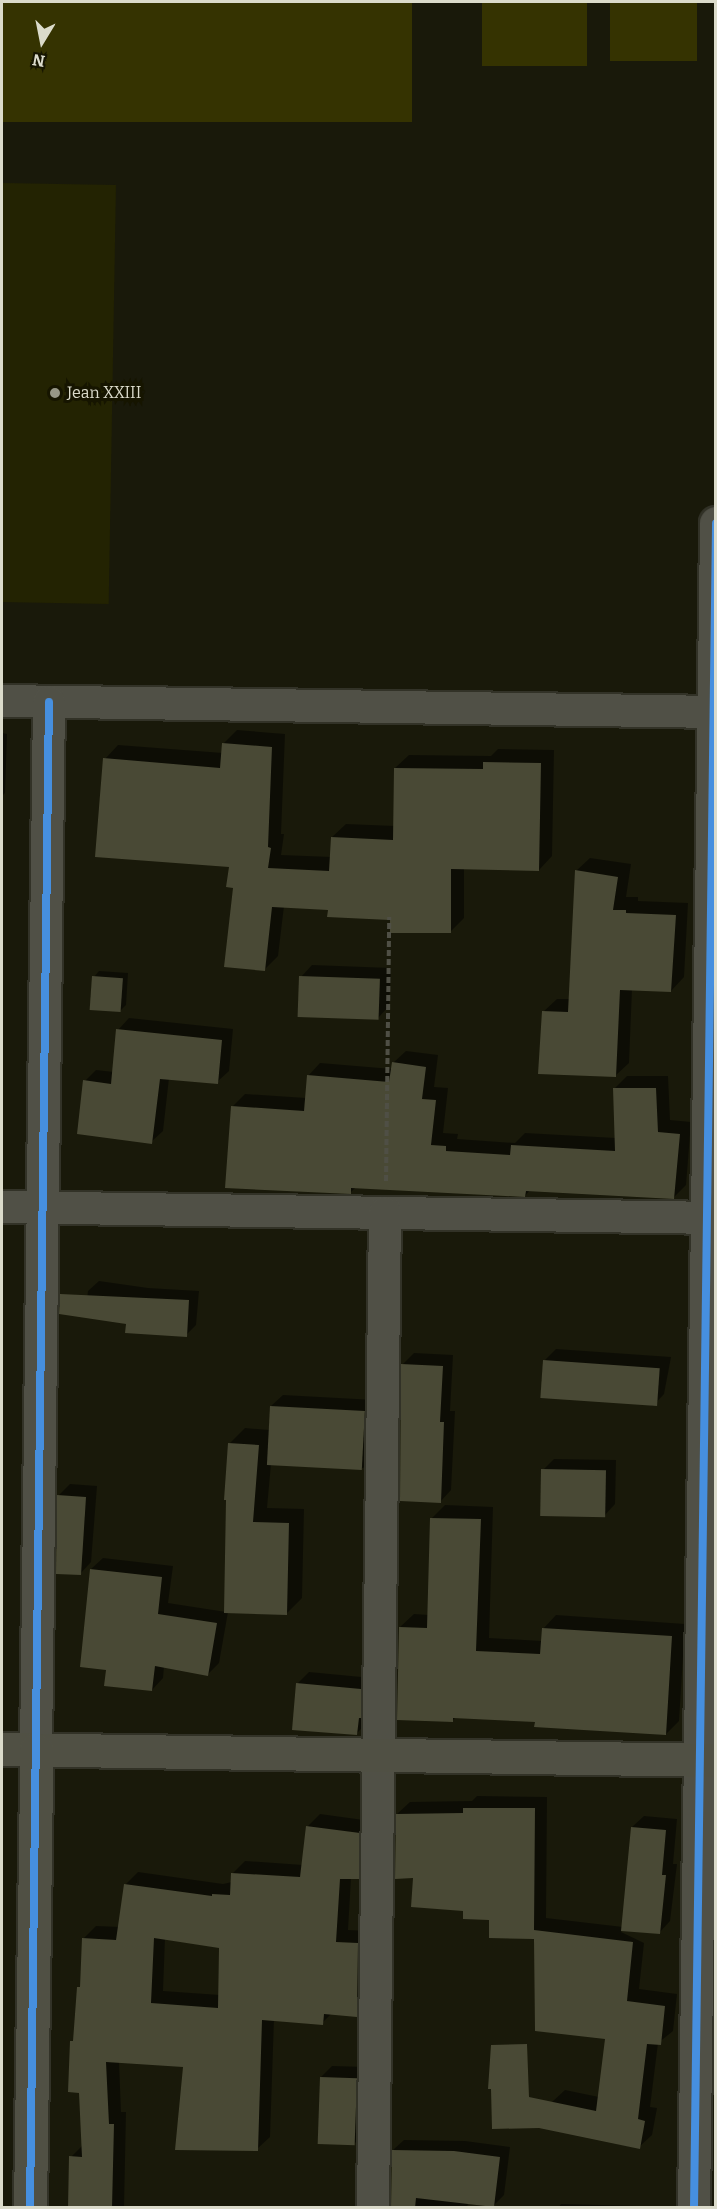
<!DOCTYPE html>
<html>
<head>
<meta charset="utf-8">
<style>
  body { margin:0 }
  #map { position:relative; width:717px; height:2209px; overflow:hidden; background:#19190a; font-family:Bitter,serif }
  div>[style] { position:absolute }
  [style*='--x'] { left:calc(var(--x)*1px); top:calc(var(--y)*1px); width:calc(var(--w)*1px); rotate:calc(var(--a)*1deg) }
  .built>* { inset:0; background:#232302; transform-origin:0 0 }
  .green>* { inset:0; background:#353301; transform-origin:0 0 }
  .shadow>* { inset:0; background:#0007 }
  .building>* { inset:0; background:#494935; transform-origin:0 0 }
  .path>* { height:4px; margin-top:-2px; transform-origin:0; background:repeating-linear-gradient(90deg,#4f4f45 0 6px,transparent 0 9px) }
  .roads { filter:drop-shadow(2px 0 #323227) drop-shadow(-2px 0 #323227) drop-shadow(0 2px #323227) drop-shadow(0 -2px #323227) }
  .street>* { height:32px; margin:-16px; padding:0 16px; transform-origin:16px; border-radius:16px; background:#505046 }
  .secondary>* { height:33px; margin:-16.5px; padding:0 16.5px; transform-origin:16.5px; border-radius:16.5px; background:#505044 }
  .cycleway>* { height:8px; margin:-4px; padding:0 4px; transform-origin:4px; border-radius:4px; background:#468fdf }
  .dots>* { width:16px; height:16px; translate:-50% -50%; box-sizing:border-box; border:3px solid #161500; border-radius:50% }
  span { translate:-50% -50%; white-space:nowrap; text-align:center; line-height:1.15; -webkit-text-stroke:6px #161500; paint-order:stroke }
  .poi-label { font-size:16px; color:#dbdbcb }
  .left { translate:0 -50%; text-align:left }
  .frame { position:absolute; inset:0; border:3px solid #dbdbcb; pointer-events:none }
  .north { position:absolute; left:12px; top:12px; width:60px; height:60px; -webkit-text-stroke:4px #161500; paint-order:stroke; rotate:190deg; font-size:16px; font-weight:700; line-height:24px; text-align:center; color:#dbdbcb }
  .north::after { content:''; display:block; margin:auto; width:21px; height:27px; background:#dbdbcb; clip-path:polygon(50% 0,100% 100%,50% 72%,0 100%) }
</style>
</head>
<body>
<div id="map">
  <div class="built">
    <div style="left:2px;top:183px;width:114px;height:419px;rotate:1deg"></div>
  </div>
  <div class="green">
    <div style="left:2px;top:2px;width:410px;height:120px"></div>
    <div style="left:482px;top:2px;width:105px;height:64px"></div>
    <div style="left:610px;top:2px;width:87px;height:59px"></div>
  </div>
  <div class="shadow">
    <div style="clip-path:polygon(237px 730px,285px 734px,281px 834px,284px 834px,281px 855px,332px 857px,332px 837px,346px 824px,395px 826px,395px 768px,409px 755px,491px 756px,498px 749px,554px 750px,552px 856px,539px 870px,464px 868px,464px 918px,450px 932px,392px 918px,329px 909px,284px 906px,278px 956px,264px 970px,235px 887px,231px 865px,105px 759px,118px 745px,223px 753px,223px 744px)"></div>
    <div style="clip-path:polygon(2px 733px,7px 734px,5px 793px,2px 796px)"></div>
    <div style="clip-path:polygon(590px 858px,631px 864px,626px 897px,638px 897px,638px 901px,688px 903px,684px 977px,671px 991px,632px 989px,629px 1063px,615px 1076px,543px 1012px,557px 999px,570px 999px,576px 871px)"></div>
    <div style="clip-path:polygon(312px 965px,391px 968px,389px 1006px,378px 1018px,301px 977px)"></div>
    <div style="clip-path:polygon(99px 971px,128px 973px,126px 1005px,120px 1011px,94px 977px)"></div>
    <div style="clip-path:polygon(129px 1018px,233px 1029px,229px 1071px,217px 1082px,169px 1078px,163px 1131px,151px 1142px,85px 1081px,96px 1070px,114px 1072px,118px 1030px)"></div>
    <div style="clip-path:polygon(406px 1051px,438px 1055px,434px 1087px,448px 1088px,443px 1133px,458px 1134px,457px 1139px,515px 1143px,525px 1133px,616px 1138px,614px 1089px,627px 1076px,668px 1076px,670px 1120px,691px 1122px,686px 1185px,673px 1198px,530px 1190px,525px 1196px,356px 1187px,350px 1193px,232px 1107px,245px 1094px,306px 1098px,308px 1076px,320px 1063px,392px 1069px,393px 1063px)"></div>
    <div style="clip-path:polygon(99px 1281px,148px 1288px,199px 1291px,196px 1325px,186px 1335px,85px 1316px,88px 1291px)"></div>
    <div style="clip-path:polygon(556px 1349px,671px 1357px,664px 1394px,653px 1406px,545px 1360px)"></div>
    <div style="clip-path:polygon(414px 1353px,453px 1355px,450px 1411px,455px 1411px,451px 1490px,440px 1502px,403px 1364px)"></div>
    <div style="clip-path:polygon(283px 1395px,375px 1400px,375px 1457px,363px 1468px,271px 1464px,267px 1508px,304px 1509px,302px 1598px,287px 1613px,228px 1612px,219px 1663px,208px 1674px,164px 1666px,163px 1678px,152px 1690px,108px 1669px,91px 1569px,103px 1558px,173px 1566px,168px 1603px,226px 1612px,230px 1443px,245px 1428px,270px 1430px,271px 1406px)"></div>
    <div style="clip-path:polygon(554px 1459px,616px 1460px,615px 1504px,604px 1516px,543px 1470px)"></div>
    <div style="clip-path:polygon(70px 1484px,97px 1486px,91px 1562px,80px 1574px,59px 1495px)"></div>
    <div style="clip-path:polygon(445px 1505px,493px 1507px,489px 1638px,542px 1641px,543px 1629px,556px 1615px,685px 1624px,679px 1721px,666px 1734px,536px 1720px,456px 1717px,452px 1721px,400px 1627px,414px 1614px,429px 1615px,432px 1518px)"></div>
    <div style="clip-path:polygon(309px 1672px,372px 1678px,368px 1722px,356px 1734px,298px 1683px)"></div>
    <div style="clip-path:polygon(477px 1796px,547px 1797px,546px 1918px,623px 1927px,632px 1827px,644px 1816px,677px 1819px,673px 1864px,677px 1864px,670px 1921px,659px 1933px,622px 1929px,621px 1932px,644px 1943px,639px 1989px,677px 1994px,673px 2031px,658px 2043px,650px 2107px,657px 2108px,652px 2135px,639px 2147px,552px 2102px,565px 2090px,599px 2097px,606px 2038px,535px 1937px,464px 1910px,415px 1877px,397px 1814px,410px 1802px,472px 1801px)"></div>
    <div style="clip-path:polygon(evenodd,320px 1814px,371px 1821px,371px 1865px,358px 1877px,351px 1878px,348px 1930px,370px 1931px,369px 2003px,357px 2015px,332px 2013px,322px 2023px,274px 2019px,270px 2137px,257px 2149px,185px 2065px,119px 2062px,121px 2112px,126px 2112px,124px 2208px,70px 2208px,71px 2157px,83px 2145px,81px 2091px,72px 2042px,75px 2038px,79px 1988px,81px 1985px,83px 1939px,96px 1926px,120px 1927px,126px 1884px,138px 1872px,223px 1884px,232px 1882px,233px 1873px,245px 1861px,303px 1865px,307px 1827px,320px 1814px,165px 1938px,221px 1946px,220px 1995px,163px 1991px,165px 1938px)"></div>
    <div style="clip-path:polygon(332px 2066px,367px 2067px,367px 2131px,355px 2143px,321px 2077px)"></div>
    <div style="clip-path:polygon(404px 2140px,465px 2141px,510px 2147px,504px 2195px,493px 2206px,468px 2203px,467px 2208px,393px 2208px,393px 2150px)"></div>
    <div style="clip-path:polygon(561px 2204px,674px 2207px,674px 2208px,558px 2208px)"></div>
  </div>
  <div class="building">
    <div style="clip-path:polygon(222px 743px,272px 747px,268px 847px,271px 848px,268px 868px,329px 871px,331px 837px,393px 840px,394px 768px,483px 769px,483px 762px,541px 763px,539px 871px,451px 869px,451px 933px,390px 933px,390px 920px,327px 917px,328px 910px,272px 907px,265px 971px,224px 967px,233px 888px,226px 887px,229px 867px,95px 857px,103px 758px,220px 768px)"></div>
    <div style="clip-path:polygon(575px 870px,618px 877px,613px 910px,626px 910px,626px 913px,676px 915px,671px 992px,620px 990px,616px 1077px,538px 1074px,542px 1011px,568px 1012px)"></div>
    <div style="left:92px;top:976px;width:31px;height:34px;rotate:4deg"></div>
    <div style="left:299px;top:976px;width:81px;height:41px;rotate:2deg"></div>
    <div style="clip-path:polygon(116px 1029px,222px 1040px,218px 1084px,160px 1079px,152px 1144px,77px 1134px,83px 1080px,111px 1084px)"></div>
    <div style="clip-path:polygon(392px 1062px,426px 1067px,422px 1099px,436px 1100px,431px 1145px,446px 1146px,446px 1151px,510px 1155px,511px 1145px,615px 1151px,613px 1088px,656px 1088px,658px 1132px,680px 1134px,674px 1199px,526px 1191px,525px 1197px,351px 1188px,351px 1194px,225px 1188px,231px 1106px,304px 1111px,307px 1075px,389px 1082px)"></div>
    <div style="clip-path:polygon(60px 1294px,189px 1300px,187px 1337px,125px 1333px,126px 1324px,59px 1314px)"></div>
    <div style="left:543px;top:1360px;width:117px;height:38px;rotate:4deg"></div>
    <div style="clip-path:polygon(401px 1364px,443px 1366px,440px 1422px,444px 1422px,441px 1503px,400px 1501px)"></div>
    <div style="left:270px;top:1406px;width:95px;height:59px;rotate:3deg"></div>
    <div style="clip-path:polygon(228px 1443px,259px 1445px,253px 1522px,289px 1523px,287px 1615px,224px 1613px,226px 1500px,224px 1500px)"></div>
    <div style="left:541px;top:1469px;width:65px;height:47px;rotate:1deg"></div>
    <div style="clip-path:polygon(57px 1495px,86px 1497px,81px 1575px,56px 1574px)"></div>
    <div style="clip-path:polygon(430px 1518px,481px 1519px,476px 1651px,540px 1654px,542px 1628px,672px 1636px,666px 1735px,534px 1727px,535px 1722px,453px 1718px,453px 1722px,397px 1720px,399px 1627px,427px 1628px)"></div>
    <div style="clip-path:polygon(90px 1569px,162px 1577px,158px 1614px,217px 1623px,208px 1676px,155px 1666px,152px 1691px,104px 1686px,106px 1670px,80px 1667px)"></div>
    <div style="clip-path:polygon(296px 1683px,361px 1689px,361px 1718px,359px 1718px,357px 1735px,292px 1730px)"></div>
    <div style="clip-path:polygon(463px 1808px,535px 1808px,534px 1930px,633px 1942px,627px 2001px,665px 2006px,661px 2045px,647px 2044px,638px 2119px,645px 2121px,640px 2149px,539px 2128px,492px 2129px,491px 2089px,488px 2089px,491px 2045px,527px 2044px,529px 2097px,596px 2111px,605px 2039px,535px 2031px,534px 1939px,489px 1938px,489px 1920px,463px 1919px,463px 1911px,411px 1907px,413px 1878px,395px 1879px,396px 1814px,463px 1813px)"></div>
    <div style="clip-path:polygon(evenodd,306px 1826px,360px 1833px,359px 1879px,340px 1879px,336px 1942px,358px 1943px,357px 2017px,324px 2014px,323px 2025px,262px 2020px,258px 2151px,175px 2150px,183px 2067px,106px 2062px,109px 2124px,114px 2124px,112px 2208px,68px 2208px,69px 2156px,82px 2157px,79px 2093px,68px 2092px,70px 2041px,73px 2041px,77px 1987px,80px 1987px,82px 1938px,116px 1940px,124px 1884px,212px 1896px,212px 1894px,230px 1895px,231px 1873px,300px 1877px,306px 1826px,154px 1938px,219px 1948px,218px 2008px,151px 2003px,154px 1938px)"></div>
    <div style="clip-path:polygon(631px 1827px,666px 1830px,662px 1875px,666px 1875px,660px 1934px,621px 1931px)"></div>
    <div style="left:320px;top:2077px;width:37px;height:67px;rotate:2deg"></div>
    <div style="clip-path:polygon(392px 2150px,454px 2151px,500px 2157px,494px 2207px,416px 2198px,415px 2208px,391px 2208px)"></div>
  </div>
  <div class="path">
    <div style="--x:386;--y:1181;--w:264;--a:-89.3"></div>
  </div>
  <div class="roads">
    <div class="street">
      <div style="--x:2;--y:701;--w:714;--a:0.88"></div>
      <div style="--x:2;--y:1207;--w:714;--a:0.88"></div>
      <div style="--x:36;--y:1750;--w:1048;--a:-89.29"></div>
      <div style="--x:373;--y:2208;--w:995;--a:-89.31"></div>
      <div style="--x:694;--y:2208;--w:1685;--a:-89.25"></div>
    </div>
    <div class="secondary">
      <div style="--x:2;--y:1749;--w:714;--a:0.88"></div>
      <div style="--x:30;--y:2208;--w:458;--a:-89.2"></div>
    </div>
  </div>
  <div class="cycleway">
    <div style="--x:30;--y:2208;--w:1506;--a:-89.28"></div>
    <div style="--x:694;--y:2208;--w:1685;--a:-89.25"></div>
  </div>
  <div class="dots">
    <div style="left:55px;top:393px;background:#979787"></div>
  </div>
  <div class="poi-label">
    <span class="left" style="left:67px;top:393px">Jean XXIII</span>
  </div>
  <div class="frame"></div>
  <div class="north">N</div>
</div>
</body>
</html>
